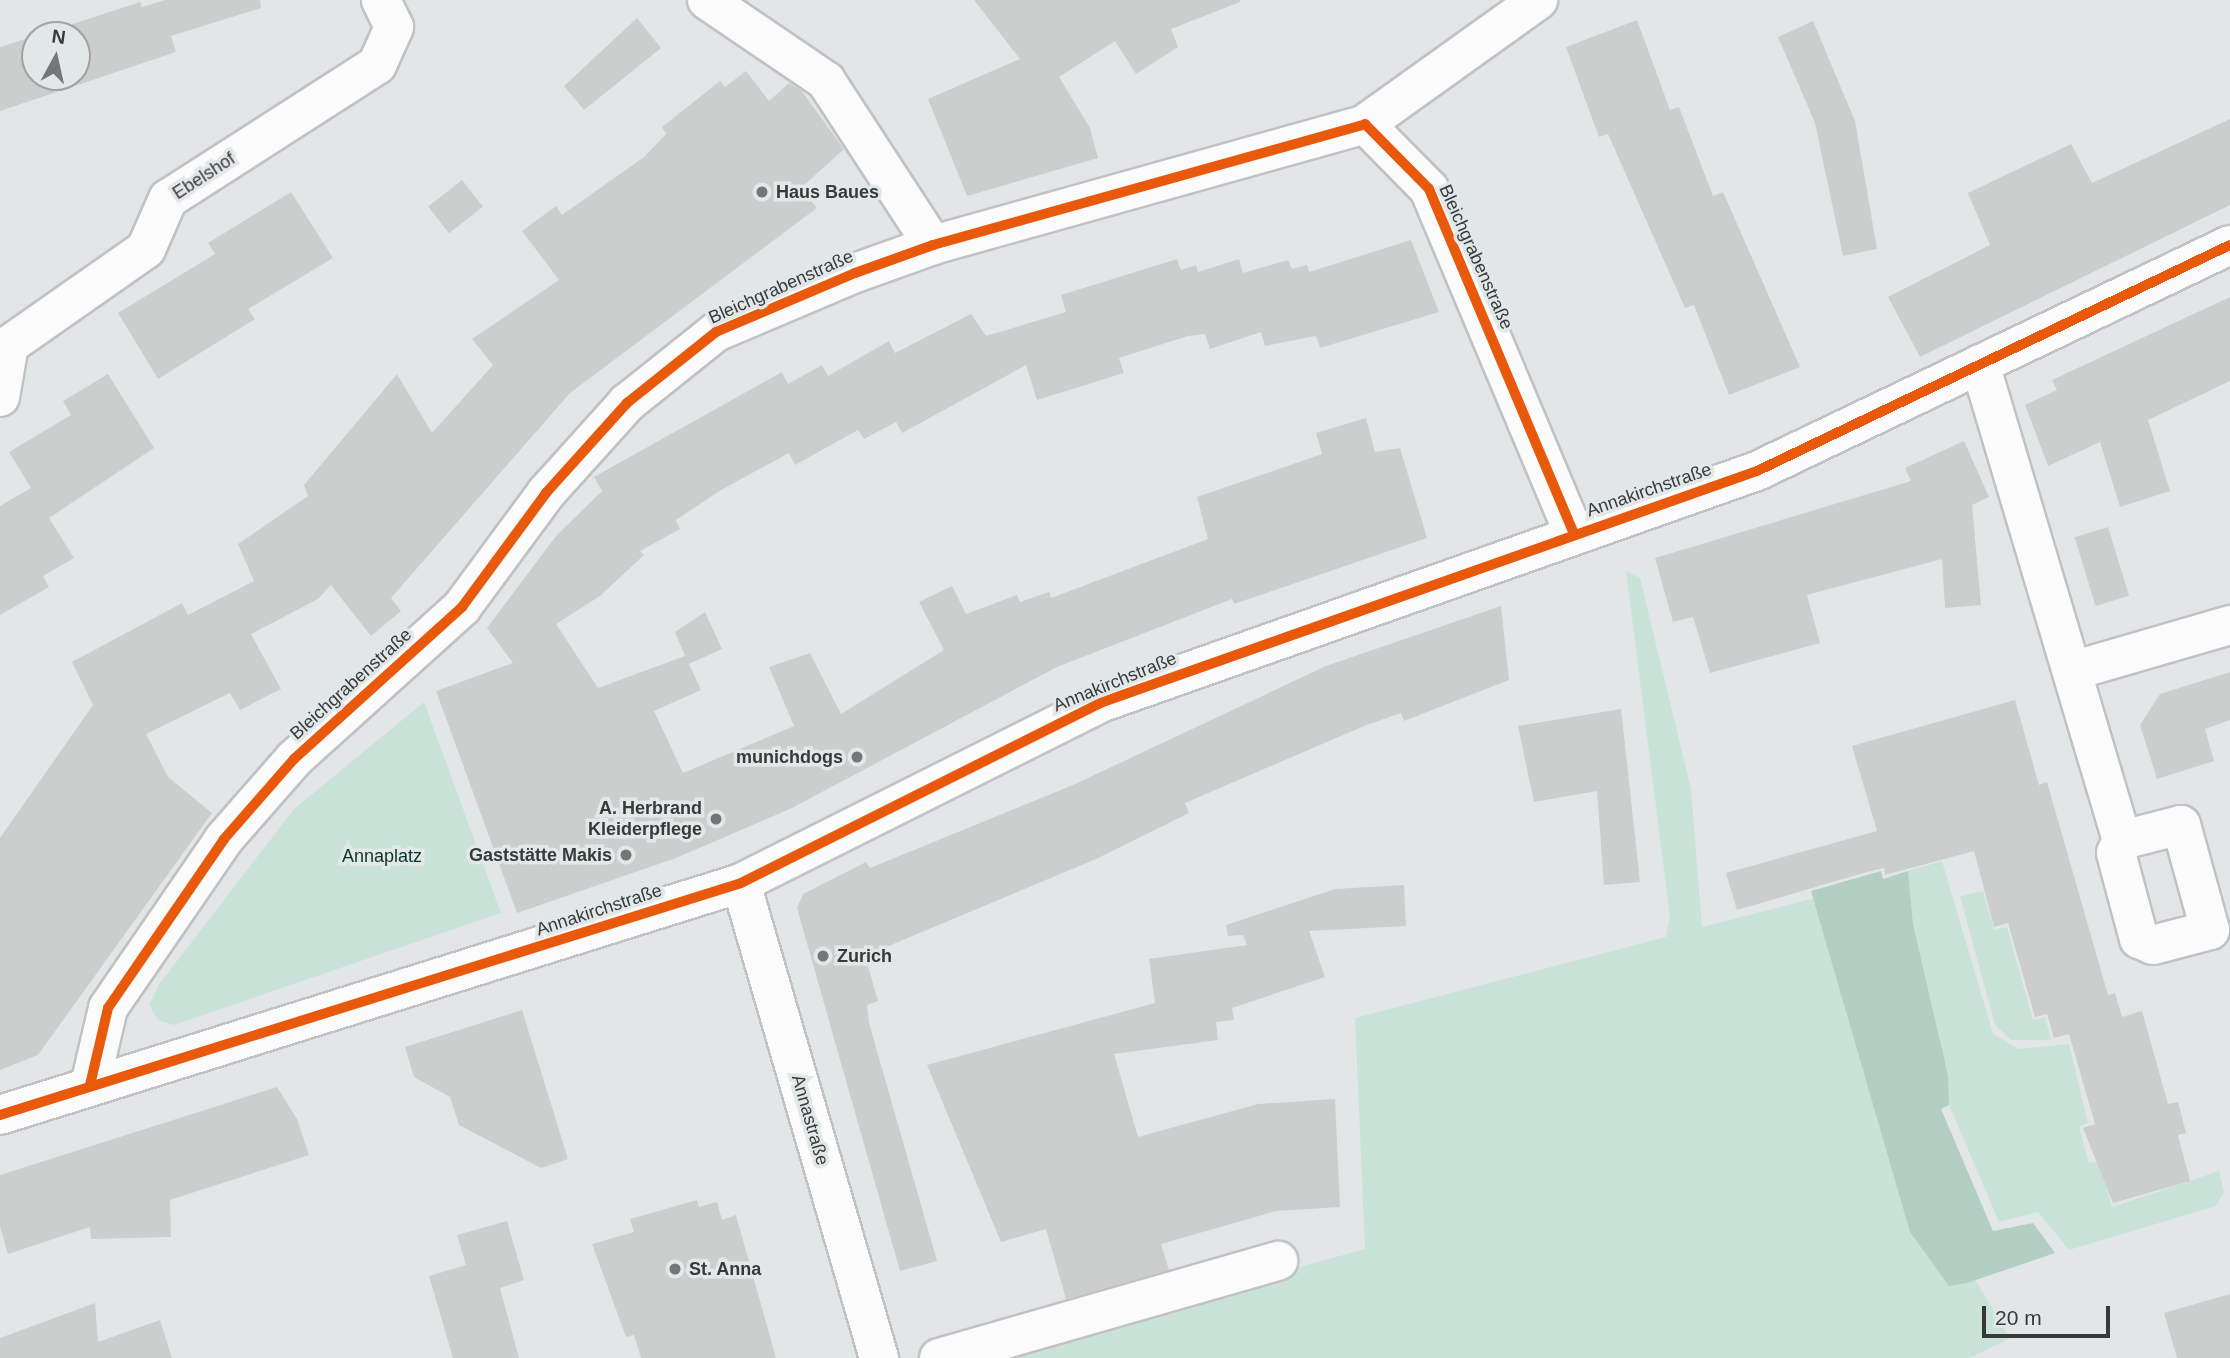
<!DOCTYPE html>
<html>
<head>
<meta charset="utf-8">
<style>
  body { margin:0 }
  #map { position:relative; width:2230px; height:1358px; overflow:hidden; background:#e3e6e7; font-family:Arial,sans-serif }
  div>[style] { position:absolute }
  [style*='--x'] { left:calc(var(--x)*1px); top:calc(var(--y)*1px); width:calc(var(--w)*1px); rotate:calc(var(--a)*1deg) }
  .green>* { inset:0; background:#cae3d8 }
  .forest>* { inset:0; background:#b3cfc4 }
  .building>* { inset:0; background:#cccece; transform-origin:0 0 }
  .roads { filter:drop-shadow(2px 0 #c0c2c3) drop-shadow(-2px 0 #c0c2c3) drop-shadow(0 2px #c0c2c3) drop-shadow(0 -2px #c0c2c3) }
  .minor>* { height:38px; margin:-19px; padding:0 19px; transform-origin:19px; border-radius:19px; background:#fbfbfb }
  .cycleway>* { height:10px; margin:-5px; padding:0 5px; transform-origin:5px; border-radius:5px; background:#e8590c }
  .dots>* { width:19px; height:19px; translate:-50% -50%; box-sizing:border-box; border:4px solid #e2e7e8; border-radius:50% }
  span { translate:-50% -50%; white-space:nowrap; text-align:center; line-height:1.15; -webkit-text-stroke:7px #e2e7e8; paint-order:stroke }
  .street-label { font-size:18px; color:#383a3a }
  .poi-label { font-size:18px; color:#383a3a; font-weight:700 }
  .left { translate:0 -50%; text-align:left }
  .right { translate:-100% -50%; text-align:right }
  .park-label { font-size:18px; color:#0a3526 }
  .north { position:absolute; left:21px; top:21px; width:70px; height:70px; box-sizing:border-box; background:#e2e7e8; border:2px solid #9ea2a2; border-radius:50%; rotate:8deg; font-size:19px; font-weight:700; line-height:28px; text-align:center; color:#383a3a }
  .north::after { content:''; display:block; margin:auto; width:24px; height:32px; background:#747677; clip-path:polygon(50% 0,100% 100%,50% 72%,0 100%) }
  .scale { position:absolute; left:1982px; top:1306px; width:128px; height:32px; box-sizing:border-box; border:4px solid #383a3a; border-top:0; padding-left:9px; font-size:21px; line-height:24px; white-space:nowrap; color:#383a3a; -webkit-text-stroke:5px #e2e7e8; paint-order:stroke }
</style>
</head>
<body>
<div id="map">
  <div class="green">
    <div style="clip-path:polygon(1626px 571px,1640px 578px,1691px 789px,1702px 927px,1886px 880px,1955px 1246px,2010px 1338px,1970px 1358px,970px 1358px,1365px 1249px,1355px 1018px,1666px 937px,1670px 917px)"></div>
    <div style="clip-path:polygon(424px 702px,501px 913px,174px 1025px,158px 1020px,149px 1005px,160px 983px,294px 809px)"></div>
    <div style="clip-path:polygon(1942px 861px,1993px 1034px,2019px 1049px,2069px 1044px,2088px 1123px,2079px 1127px,2089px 1163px,2099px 1161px,2112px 1207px,2219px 1171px,2224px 1192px,2216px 1206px,2069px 1250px,2038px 1212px,1999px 1222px,1949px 1105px,1948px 1075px,1913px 924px,1908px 871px)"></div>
    <div style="clip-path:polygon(1983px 891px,1994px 930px,2007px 927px,2033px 1020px,2045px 1017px,2051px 1040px,2011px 1040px,1995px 1025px,1960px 896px)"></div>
  </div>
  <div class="forest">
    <div style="clip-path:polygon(1881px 871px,1883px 879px,1908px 871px,1913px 924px,1948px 1075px,1949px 1105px,1941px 1109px,1993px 1231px,2033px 1223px,2055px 1253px,1967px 1283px,1949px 1286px,1910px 1232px,1811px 891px)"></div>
  </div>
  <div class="building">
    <div style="clip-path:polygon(165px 0,260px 0,261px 8px,171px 36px,176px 52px,0 111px,0 47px,35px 36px,35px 77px,77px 77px,77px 35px,39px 35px,140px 2px,142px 7px)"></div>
    <div style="clip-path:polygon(974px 0,1240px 0,1240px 2px,1171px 29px,1178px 47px,1136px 74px,1115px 41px,1059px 77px,1090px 128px,1098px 158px,967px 196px,928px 99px,1020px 59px)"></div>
    <div style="clip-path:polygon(637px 18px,661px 48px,584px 110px,564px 86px)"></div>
    <div style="clip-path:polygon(1637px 20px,1670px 110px,1679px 107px,1713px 196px,1723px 192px,1800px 367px,1729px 395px,1694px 305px,1685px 308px,1608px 134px,1599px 137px,1566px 47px)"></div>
    <div style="clip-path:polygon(1813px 21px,1855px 121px,1877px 249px,1843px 256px,1815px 123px,1778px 37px)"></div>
    <div style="clip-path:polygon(746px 71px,769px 101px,789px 83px,801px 90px,844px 149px,801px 188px,817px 208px,570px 393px,391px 598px,401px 611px,371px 636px,331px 585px,318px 599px,251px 634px,281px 689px,240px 710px,230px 693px,146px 734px,168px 777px,212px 813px,38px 1055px,0 1070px,0 838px,93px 705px,72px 662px,182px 603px,188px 615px,254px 581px,238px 544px,308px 496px,304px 485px,397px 374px,432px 433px,493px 365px,472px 339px,559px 280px,522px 231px,556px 206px,562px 215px,644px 157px,666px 134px,662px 127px,720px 81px,725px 87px)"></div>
    <div style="clip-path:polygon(2230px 119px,2230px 205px,1920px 357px,1888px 297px,1990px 245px,1968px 193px,2071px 144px,2092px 183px)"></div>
    <div style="left:462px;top:180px;width:34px;height:43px;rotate:52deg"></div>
    <div style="clip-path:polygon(291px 192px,333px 258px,248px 309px,255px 319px,158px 379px,118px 313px,215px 254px,208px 243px)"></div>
    <div style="clip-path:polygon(1411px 240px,1439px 312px,1320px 348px,1316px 336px,1265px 346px,1261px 332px,1210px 349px,1205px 334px,1188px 336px,1119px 358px,1124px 373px,1037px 400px,1026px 365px,902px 433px,896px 422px,864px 439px,858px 430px,795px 465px,789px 453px,721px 490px,676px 520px,680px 529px,640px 551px,644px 555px,600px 596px,556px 624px,598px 688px,685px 656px,675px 632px,705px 612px,722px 649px,689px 664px,701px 690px,654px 711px,683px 773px,794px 726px,769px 667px,810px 653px,841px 714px,944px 650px,919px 602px,952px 586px,966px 614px,1017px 595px,1020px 602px,1049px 592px,1051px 598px,1208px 539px,1197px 497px,1322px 454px,1316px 433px,1366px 418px,1375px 452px,1400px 448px,1427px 538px,1234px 604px,1232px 599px,1057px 667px,790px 809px,676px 858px,517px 913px,436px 691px,513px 663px,487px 628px,556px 536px,602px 491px,594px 477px,782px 372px,788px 384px,822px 365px,828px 376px,889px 341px,895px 353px,971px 314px,986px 336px,1066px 312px,1061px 295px,1177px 259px,1181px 270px,1196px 265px,1198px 272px,1239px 259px,1243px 273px,1288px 260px,1292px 269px,1307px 265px,1309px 272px)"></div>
    <div style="clip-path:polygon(2230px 297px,2230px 381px,2148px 420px,2170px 491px,2120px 507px,2100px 442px,2048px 466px,2025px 405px,2057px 390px,2052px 380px)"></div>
    <div style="clip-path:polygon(108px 374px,154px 448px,49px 518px,74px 558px,43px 576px,49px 587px,0 615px,0 506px,31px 488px,9px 452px,71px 415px,63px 401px)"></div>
    <div style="clip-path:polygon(1964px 441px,1989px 497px,1972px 505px,1981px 605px,1945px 608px,1942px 559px,1807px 595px,1820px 643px,1710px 673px,1693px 617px,1673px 622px,1655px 558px,1911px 481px,1905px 468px)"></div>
    <div style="left:2108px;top:527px;width:72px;height:35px;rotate:73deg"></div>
    <div style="clip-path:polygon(1501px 606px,1509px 680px,1404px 721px,1401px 713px,1364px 726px,1185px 803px,1189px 813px,1096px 859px,865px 956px,878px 1001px,867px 1005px,869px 1023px,937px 1261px,900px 1271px,797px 908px,803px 894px,866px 862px,870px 868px,1073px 785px,1326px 666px)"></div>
    <div style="clip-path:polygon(2230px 672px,2230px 720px,2205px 729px,2214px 761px,2157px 779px,2140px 725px,2160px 694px)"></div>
    <div style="clip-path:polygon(2015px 700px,2039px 785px,2047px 782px,2108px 995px,2115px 993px,2122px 1017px,2142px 1011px,2168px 1104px,2178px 1102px,2186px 1133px,2178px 1135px,2190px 1181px,2113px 1203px,2083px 1128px,2095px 1124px,2069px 1034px,2054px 1038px,2047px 1014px,2035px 1017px,2008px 923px,1994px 927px,1974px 851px,1885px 875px,1884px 868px,1867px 872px,1737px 910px,1726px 873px,1877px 831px,1852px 746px)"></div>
    <div style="clip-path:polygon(1621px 709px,1640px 882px,1604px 885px,1597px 791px,1534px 802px,1518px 726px)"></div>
    <div style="clip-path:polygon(1404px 885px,1406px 926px,1309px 931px,1325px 977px,1232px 1008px,1234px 1020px,1216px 1022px,1218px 1040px,1114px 1054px,1138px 1137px,1258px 1104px,1335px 1099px,1340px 1207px,1276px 1211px,1161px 1244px,1169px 1270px,1066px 1299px,1046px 1229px,1001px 1242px,927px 1065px,1155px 1003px,1149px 959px,1247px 945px,1243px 935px,1228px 936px,1226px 925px,1335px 889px)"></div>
    <div style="clip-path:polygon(522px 1010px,568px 1159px,541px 1168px,459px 1125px,450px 1097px,414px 1077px,405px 1047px)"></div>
    <div style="clip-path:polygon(277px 1087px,297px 1119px,309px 1155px,170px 1200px,171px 1237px,91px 1239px,90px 1227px,8px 1254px,0 1227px,0 1175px)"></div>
    <div style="clip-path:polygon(697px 1200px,699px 1207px,717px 1202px,722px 1220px,736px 1215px,776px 1358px,641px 1358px,634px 1335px,626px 1337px,592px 1244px,634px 1232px,630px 1219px)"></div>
    <div style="clip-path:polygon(507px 1221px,524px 1280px,500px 1288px,519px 1358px,453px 1358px,429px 1276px,466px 1265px,457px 1235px)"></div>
    <div style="clip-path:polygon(2230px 1294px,2230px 1358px,2177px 1358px,2164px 1313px)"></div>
    <div style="clip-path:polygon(95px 1303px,98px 1342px,160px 1320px,172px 1358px,0 1358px,0 1338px)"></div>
  </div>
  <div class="roads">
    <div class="minor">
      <div style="--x:707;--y:0;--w:144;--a:34.2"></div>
      <div style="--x:826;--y:81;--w:196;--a:56.9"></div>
      <div style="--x:1365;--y:124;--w:213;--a:-35.6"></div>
      <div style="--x:1980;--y:364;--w:497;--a:73.4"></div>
      <div style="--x:2122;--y:840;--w:14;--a:115"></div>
      <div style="--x:2116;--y:853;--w:89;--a:75"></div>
      <div style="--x:2139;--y:939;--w:15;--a:23"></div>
      <div style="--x:2153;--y:945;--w:59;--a:-14.7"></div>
      <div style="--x:2210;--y:930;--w:109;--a:-105.4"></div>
      <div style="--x:2181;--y:825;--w:61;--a:165.7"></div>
      <div style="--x:0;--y:397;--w:53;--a:-80.2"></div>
      <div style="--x:9;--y:345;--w:167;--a:-35"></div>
      <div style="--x:146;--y:249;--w:55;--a:-66.3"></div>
      <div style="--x:168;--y:199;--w:248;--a:-32.7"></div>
      <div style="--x:377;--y:65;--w:42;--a:-65.9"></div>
      <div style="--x:394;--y:27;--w:30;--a:-116"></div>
      <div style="--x:2072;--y:671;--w:165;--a:-16.2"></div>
      <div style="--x:741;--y:883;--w:495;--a:73.8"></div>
      <div style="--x:90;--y:1085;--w:79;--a:-76.8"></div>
      <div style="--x:108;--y:1008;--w:205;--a:-55.5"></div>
      <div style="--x:224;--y:839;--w:106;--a:-48.8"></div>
      <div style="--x:294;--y:759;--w:227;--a:-42.1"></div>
      <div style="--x:462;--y:607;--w:142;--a:-53.6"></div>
      <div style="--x:546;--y:493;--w:121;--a:-48"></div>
      <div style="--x:627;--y:403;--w:114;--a:-38.6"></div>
      <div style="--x:716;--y:332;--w:151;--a:-23"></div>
      <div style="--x:855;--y:273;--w:83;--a:-19.7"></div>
      <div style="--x:933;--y:245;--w:449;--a:-15.6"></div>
      <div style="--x:1365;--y:124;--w:91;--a:45.4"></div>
      <div style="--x:1429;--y:189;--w:374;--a:67.2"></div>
      <div style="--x:0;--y:1115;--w:776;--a:-17.38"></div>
      <div style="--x:741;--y:883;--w:402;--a:-26.6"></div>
      <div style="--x:1100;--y:703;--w:697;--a:-19.45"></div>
      <div style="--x:1757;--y:471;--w:524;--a:-25.54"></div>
      <div style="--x:939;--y:1358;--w:353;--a:-16"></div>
    </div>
  </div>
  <div class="cycleway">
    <div style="--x:90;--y:1085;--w:79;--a:-76.8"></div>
    <div style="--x:108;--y:1008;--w:205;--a:-55.5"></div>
    <div style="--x:224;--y:839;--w:106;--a:-48.8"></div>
    <div style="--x:294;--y:759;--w:227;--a:-42.1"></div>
    <div style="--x:462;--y:607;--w:142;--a:-53.6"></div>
    <div style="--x:546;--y:493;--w:121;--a:-48"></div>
    <div style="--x:627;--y:403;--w:114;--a:-38.6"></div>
    <div style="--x:716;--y:332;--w:151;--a:-23"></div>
    <div style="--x:855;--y:273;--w:83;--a:-19.7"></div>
    <div style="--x:933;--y:245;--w:449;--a:-15.6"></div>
    <div style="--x:1365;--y:124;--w:91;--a:45.4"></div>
    <div style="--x:1429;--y:189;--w:374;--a:67.2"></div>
    <div style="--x:0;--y:1115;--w:776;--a:-17.38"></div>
    <div style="--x:741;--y:883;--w:402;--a:-26.6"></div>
    <div style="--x:1100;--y:703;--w:697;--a:-19.45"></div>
    <div style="--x:1757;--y:471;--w:524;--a:-25.54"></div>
  </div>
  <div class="dots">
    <div style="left:762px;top:192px;background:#747677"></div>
    <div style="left:857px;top:757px;background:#747677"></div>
    <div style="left:716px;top:819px;background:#747677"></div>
    <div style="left:626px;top:855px;background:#747677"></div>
    <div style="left:823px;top:956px;background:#747677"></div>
    <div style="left:675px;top:1269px;background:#747677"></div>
  </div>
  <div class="street-label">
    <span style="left:204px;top:176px;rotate:-33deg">Ebelshof</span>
    <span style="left:1476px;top:257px;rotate:66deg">Bleichgrabenstraße</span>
    <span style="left:781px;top:287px;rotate:-24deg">Bleichgrabenstraße</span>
    <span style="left:1649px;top:490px;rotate:-19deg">Annakirchstraße</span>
    <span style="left:1115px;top:682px;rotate:-22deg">Annakirchstraße</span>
    <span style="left:351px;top:684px;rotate:-42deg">Bleichgrabenstraße</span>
    <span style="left:599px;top:910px;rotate:-18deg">Annakirchstraße</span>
    <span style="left:810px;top:1120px;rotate:74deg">Annastraße</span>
  </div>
  <div class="poi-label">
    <span class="left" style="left:776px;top:192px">Haus Baues</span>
    <span class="right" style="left:843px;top:757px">munichdogs</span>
    <span class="right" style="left:702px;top:819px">A. Herbrand<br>Kleiderpflege</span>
    <span class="right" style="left:612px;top:855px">Gaststätte Makis</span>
    <span class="left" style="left:837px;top:956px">Zurich</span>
    <span class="left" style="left:689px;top:1269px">St. Anna</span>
  </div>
  <div class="park-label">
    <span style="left:382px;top:856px">Annaplatz</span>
  </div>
  <div class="north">N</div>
  <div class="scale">20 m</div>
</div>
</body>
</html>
